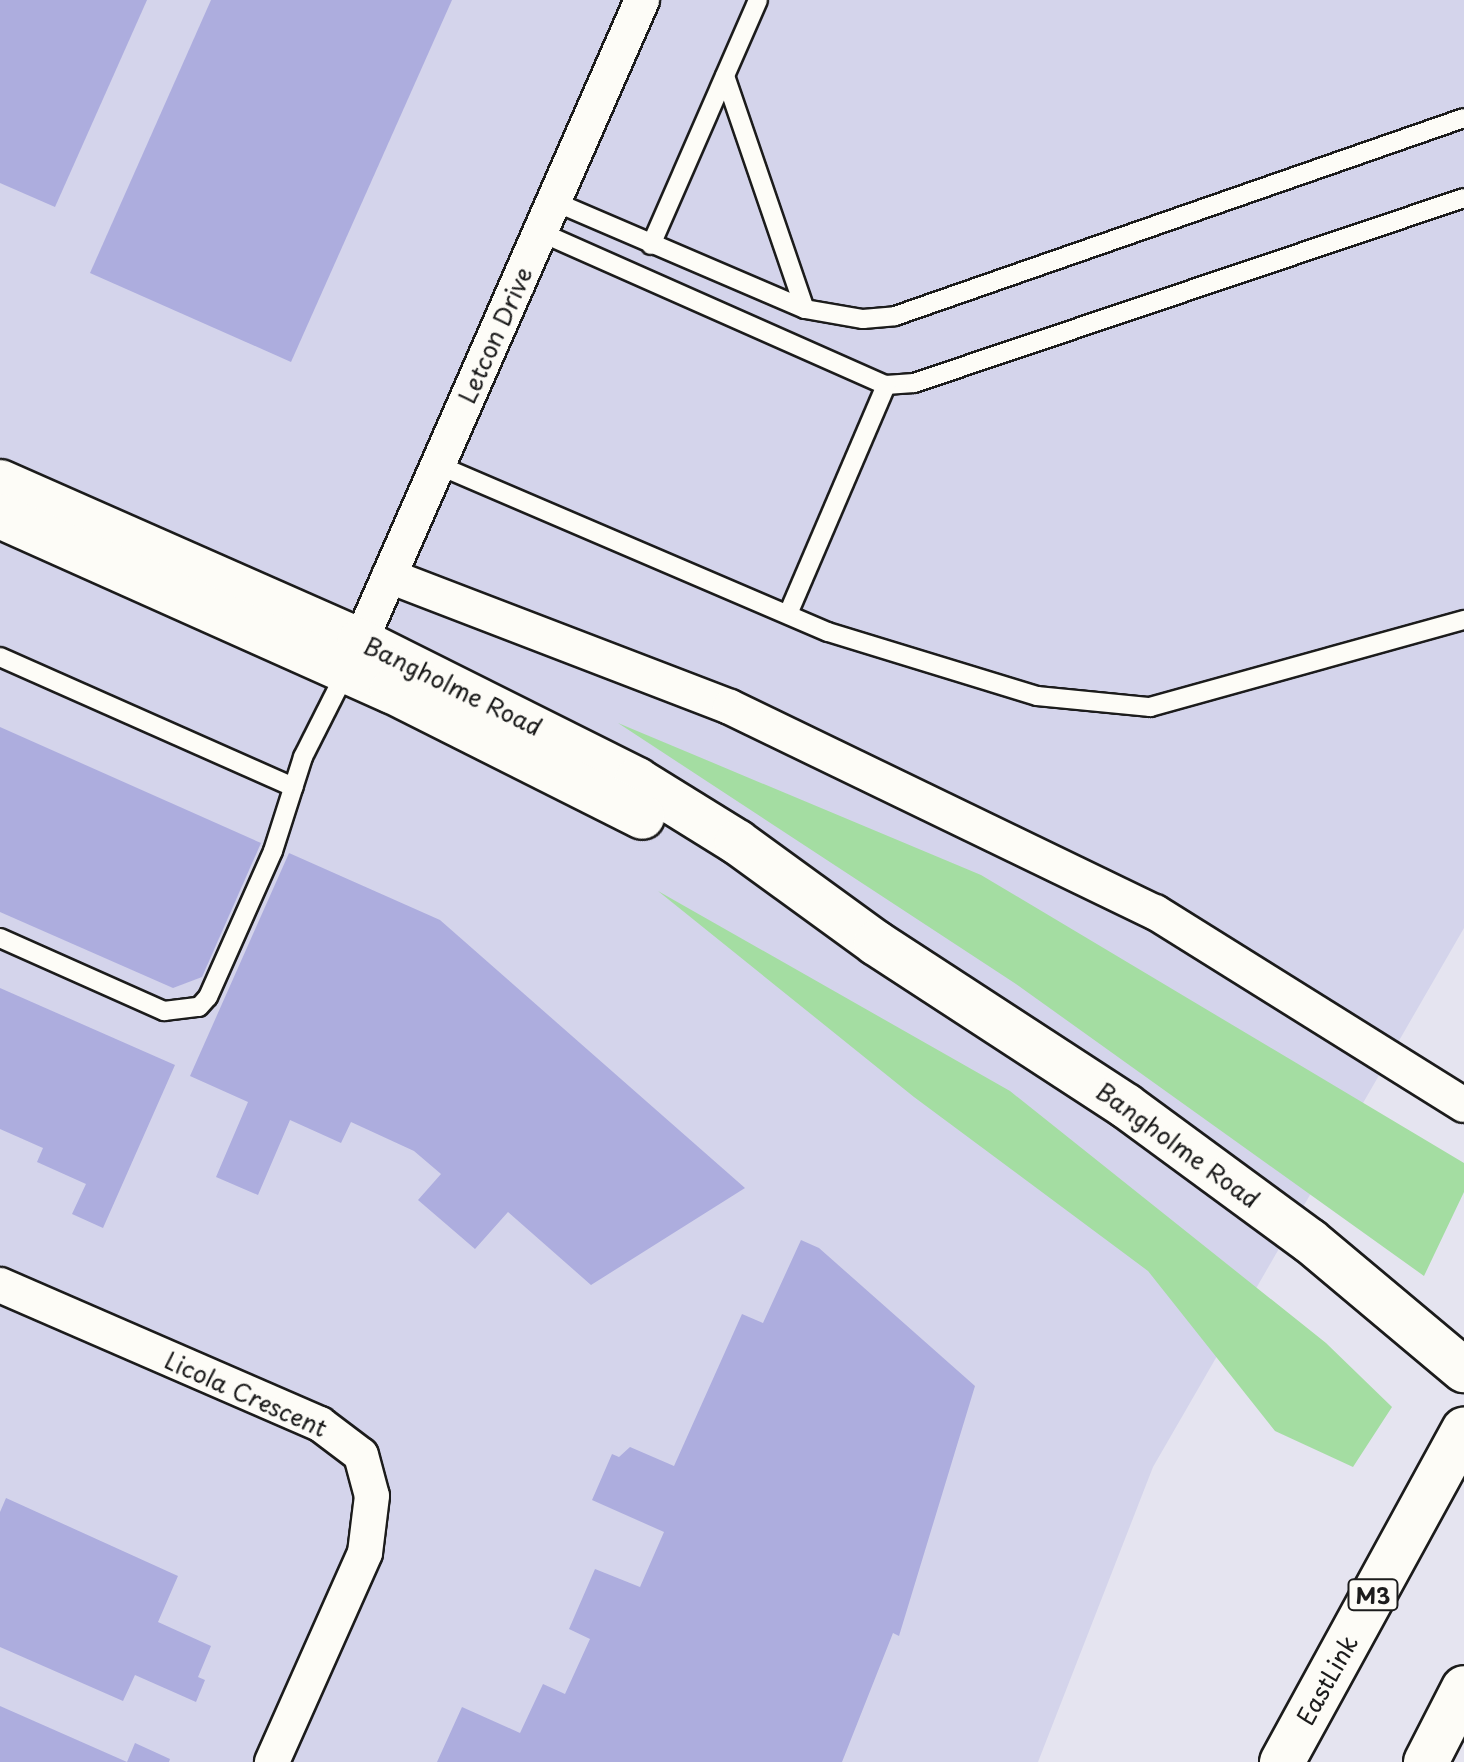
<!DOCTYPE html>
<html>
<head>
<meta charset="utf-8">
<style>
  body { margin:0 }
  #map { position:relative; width:1464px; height:1762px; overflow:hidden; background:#e5e4f0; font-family:"Playpen Sans",sans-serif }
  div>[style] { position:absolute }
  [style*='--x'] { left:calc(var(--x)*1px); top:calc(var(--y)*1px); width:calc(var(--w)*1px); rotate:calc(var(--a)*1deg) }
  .built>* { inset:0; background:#d4d4eb }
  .green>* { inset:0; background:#a4dda2 }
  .building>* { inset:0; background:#adadde }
  .roads { filter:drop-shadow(2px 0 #1c1c1c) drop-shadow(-2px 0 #1c1c1c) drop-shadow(0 2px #1c1c1c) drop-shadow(0 -2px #1c1c1c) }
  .service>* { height:18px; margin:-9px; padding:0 9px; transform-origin:9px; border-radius:9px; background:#fdfcf7 }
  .minor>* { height:34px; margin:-17px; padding:0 17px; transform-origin:17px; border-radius:17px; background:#fdfcf7 }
  .secondary>* { height:44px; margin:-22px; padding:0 22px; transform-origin:22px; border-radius:22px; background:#fdfcf7 }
  .motorway>* { height:44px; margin:-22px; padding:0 22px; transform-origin:22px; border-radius:22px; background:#fdfcf7 }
  span { translate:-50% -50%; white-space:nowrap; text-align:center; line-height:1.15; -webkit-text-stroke:8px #fdfcf7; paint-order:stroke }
  .shield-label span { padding:2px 6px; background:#fdfcf7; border:2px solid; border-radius:6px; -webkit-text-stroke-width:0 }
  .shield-label { font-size:22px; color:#1c1c1c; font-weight:700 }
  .street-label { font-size:24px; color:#1c1c1c }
</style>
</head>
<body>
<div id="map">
  <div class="built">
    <div style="clip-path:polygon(0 0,1464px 0,1464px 928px,1153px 1467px,1038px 1762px,0 1762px)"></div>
  </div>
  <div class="green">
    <div style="clip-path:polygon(618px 723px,981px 875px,1464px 1163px,1464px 1192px,1424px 1276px,1016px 984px)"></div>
    <div style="clip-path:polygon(658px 891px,1010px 1091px,1326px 1343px,1392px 1407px,1353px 1467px,1275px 1431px,1148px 1271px,914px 1097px)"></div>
  </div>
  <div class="building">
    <div style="clip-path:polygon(0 0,147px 0,55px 207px,0 183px)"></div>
    <div style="clip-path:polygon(211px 0,452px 0,291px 362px,90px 273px)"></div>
    <div style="clip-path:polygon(0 727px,261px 843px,202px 977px,173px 988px,0 912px)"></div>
    <div style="clip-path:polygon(289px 853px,440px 920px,745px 1188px,591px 1285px,508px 1212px,475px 1249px,418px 1200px,441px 1174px,414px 1151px,351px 1122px,341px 1143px,290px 1120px,258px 1195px,216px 1177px,248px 1102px,190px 1076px)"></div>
    <div style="clip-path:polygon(0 988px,175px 1065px,103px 1228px,72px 1214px,86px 1184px,37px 1162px,43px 1148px,0 1129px)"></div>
    <div style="clip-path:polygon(801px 1240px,819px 1248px,975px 1386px,899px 1636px,893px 1633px,842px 1762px,437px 1762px,462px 1707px,520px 1733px,543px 1684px,565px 1694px,590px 1639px,569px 1629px,595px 1569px,640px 1587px,664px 1532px,592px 1500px,612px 1454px,619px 1457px,630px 1447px,674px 1466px,742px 1314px,763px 1323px)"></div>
    <div style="clip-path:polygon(6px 1498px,178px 1576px,158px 1622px,211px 1646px,198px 1677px,205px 1680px,196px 1702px,135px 1675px,123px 1701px,0 1647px,0 1512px)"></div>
    <div style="clip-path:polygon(0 1706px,127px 1762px,135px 1743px,170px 1759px,169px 1762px,0 1762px)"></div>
  </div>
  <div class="roads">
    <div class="service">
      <div style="--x:725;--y:76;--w:246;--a:71.1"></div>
      <div style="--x:553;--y:201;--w:274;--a:23.2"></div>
      <div style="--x:805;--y:309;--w:59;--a:9.8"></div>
      <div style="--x:863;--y:319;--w:32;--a:-5"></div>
      <div style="--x:895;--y:316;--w:602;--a:-19.19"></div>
      <div style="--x:540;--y:232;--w:378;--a:23.9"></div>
      <div style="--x:886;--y:385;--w:28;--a:-4"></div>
      <div style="--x:914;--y:383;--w:580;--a:-18.59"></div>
      <div style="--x:651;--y:245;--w:267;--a:-66.4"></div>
      <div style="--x:438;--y:465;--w:424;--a:23.2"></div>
      <div style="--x:828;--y:632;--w:219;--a:17"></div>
      <div style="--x:1037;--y:696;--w:114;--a:5.6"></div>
      <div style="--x:1150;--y:707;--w:326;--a:-15.5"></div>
      <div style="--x:788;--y:614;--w:249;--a:-66.8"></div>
      <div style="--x:0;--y:657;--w:321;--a:23.9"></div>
      <div style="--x:0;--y:938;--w:180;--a:24"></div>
      <div style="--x:164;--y:1011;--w:35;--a:-7"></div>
      <div style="--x:199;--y:1007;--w:13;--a:-48"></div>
      <div style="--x:208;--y:997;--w:160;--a:-66"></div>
      <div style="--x:273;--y:851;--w:99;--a:-72.3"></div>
      <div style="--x:303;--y:757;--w:97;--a:-63.2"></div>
    </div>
    <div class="minor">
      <div style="--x:389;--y:576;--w:365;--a:21"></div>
      <div style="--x:730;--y:707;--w:472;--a:25.8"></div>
      <div style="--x:1155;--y:912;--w:364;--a:32"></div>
      <div style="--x:351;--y:663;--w:724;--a:-66.3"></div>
      <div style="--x:0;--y:1285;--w:349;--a:23.5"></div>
      <div style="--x:320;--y:1424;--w:51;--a:37.1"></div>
      <div style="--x:361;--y:1455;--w:42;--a:75"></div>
      <div style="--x:372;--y:1496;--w:57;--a:97"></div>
      <div style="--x:365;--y:1553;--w:229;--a:114"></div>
    </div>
    <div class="secondary">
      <div style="--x:0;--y:482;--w:394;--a:23.8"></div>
      <div style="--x:360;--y:641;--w:310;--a:26.6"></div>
      <div style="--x:637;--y:780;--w:118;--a:31.8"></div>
      <div style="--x:737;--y:842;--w:172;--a:36"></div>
      <div style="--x:876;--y:943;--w:298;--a:33.1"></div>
      <div style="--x:1126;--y:1106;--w:228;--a:36.3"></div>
      <div style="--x:1310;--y:1241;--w:201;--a:40"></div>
      <div style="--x:0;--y:516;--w:429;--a:24.1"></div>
      <div style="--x:392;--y:691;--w:280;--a:26.7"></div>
    </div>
    <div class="motorway">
      <div style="--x:1282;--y:1762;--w:379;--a:-61.3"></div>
      <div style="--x:1426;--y:1762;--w:83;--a:-62.8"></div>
    </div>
  </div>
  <div class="shield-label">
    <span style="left:1373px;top:1595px">M3</span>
  </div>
  <div class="street-label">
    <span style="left:495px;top:335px;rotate:-66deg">Letcon Drive</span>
    <span style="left:453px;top:686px;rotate:26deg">Bangholme Road</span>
    <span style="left:1178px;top:1145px;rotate:36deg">Bangholme Road</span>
    <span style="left:246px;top:1394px;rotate:24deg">Licola Crescent</span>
    <span style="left:1327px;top:1680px;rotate:-61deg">EastLink</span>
  </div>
</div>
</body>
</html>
